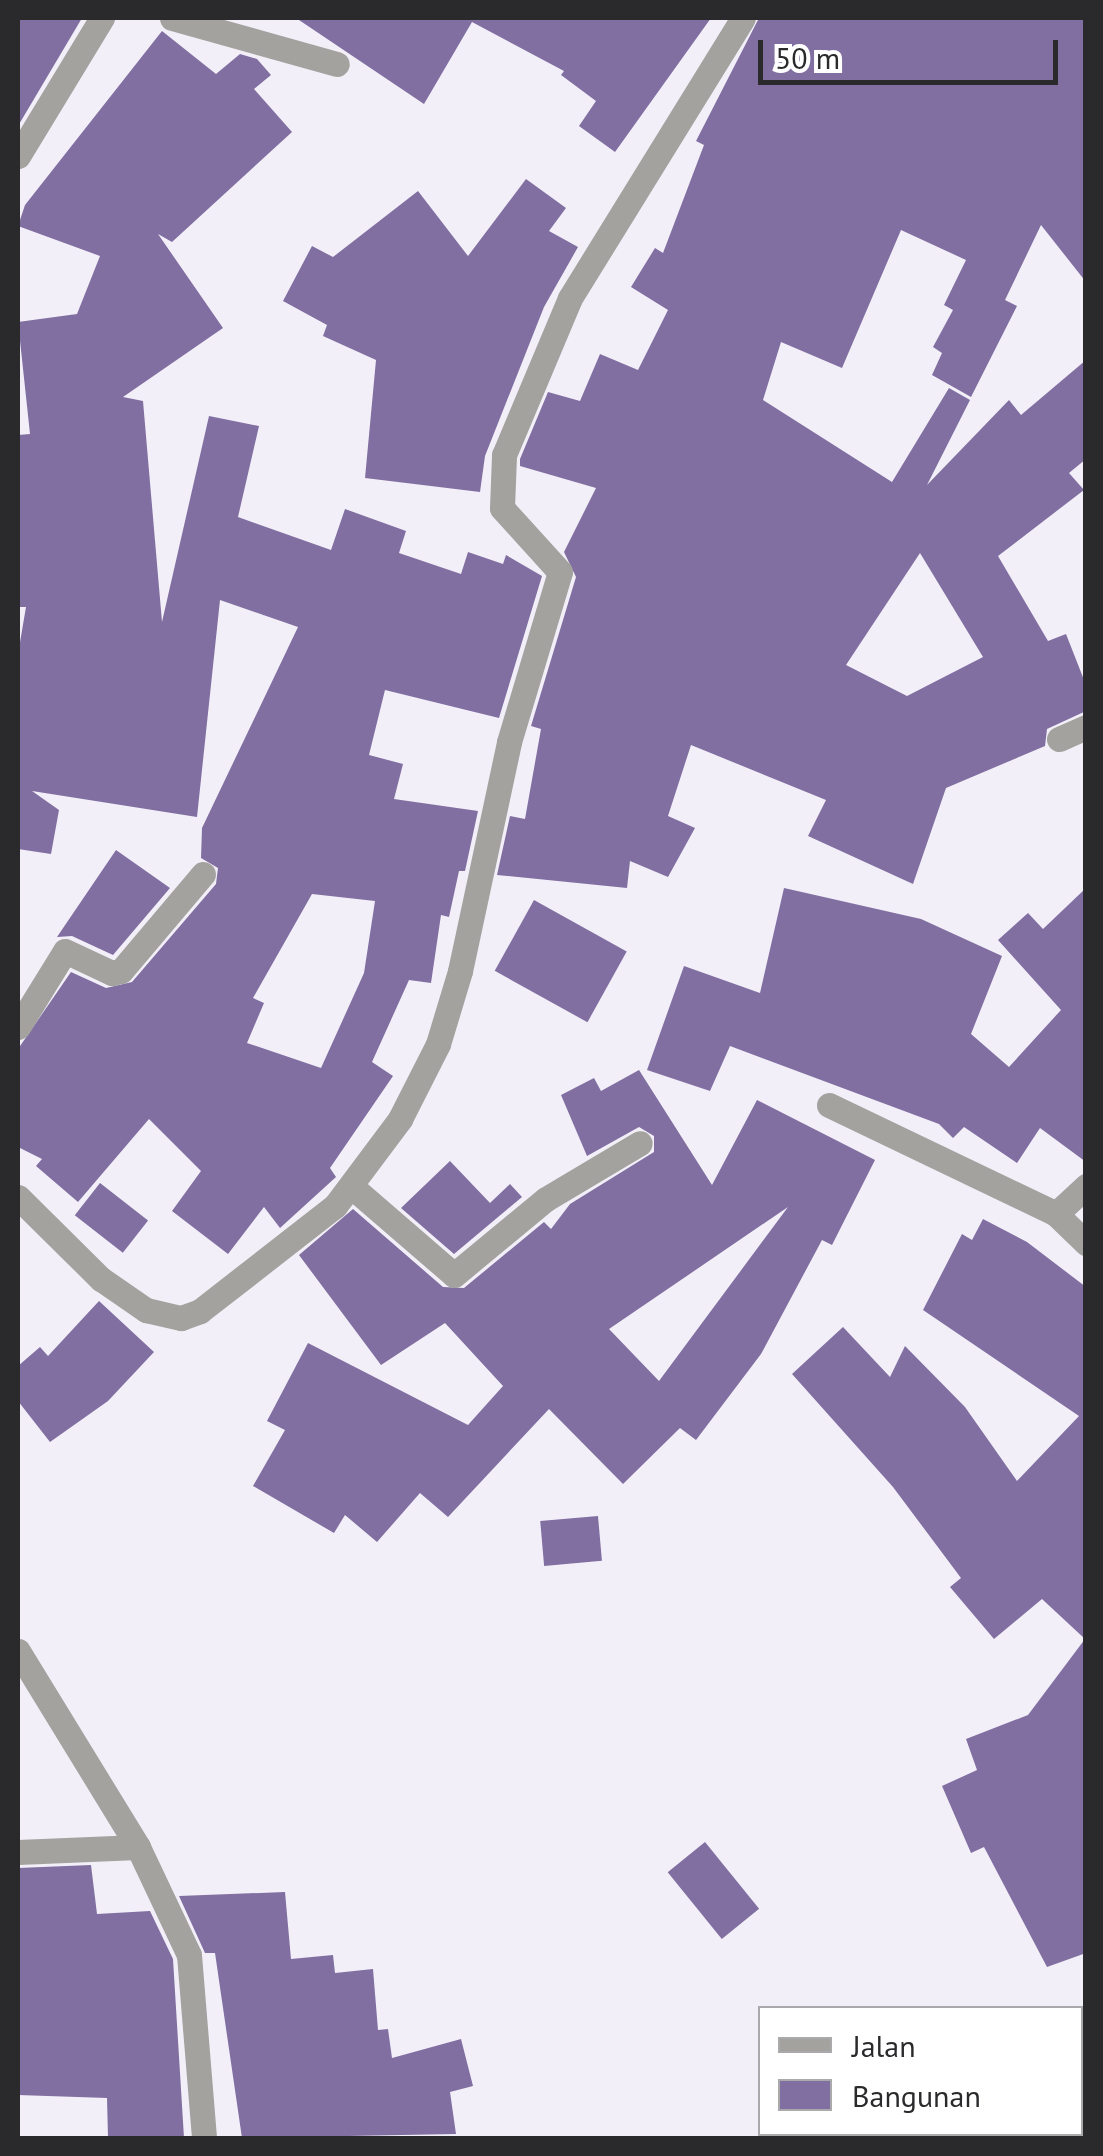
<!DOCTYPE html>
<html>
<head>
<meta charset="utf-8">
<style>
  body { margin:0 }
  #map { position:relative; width:1103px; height:2156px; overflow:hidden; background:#f2eff9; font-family:"PT Sans",sans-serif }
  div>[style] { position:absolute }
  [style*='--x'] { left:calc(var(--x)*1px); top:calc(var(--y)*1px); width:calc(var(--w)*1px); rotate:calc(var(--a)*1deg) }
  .building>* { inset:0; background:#816fa1; transform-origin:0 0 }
  .minor>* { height:25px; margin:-12.5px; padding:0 12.5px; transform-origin:12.5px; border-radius:12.5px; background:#a3a29e }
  span { translate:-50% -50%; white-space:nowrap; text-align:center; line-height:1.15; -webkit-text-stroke:9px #fff; paint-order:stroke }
  .frame { position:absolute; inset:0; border:20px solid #2a292c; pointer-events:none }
  .legend { position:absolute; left:758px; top:2006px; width:325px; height:130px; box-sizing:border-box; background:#fff; border:2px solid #aaa9ab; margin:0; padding:12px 18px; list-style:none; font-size:30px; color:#2a292c }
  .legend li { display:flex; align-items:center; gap:20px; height:50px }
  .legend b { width:50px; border:2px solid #aaa9ab }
  .scale { position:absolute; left:758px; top:40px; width:300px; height:45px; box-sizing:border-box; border:5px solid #2a292c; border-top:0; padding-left:12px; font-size:30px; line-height:35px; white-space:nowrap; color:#2a292c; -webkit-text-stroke:8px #fff; paint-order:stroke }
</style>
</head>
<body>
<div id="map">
  <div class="building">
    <div style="clip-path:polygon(18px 18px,82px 18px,18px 126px)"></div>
    <div style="clip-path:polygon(296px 18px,711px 18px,615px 152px,579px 126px,596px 101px,561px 75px,564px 71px,472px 22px,424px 104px)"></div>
    <div style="clip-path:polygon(evenodd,759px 18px,1086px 18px,1086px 282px,1041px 225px,1005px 300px,1017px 306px,971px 397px,932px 375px,942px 353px,933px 347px,953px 310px,944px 305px,966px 260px,901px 230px,842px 368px,781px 342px,763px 400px,892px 482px,949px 388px,970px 400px,927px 485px,1009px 400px,1021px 415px,1086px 360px,1086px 459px,1069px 473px,1084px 490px,998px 556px,1048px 641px,1066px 634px,1086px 685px,1086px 711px,1047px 729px,1045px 746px,946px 788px,913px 884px,808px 836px,826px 800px,691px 745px,668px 816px,695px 828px,668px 877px,630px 861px,627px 888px,497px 875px,510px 816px,525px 819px,541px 729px,531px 726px,576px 577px,564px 552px,596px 488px,520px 466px,520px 459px,548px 392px,580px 401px,600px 354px,638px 370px,668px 310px,631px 287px,655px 248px,663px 253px,704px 145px,696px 141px,759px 18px,920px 553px,983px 657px,907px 696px,846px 665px,920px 553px)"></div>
    <div style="clip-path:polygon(evenodd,162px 31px,216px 74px,240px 54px,257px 59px,271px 75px,254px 89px,292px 132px,172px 242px,158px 234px,223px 328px,123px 397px,143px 401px,162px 622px,209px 416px,259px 426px,238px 517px,331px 550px,345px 509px,406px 531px,399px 553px,461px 574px,468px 552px,503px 564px,506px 555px,542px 576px,499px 718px,385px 690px,369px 755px,403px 764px,394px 799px,478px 811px,465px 871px,459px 871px,449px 917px,441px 915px,431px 983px,409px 980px,372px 1062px,393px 1076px,330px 1168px,336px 1177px,280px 1228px,264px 1207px,228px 1254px,172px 1211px,201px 1171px,149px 1119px,78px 1202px,36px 1166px,42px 1159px,18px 1147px,18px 1049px,71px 972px,106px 988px,132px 982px,216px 884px,218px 868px,201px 858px,202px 828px,298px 627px,220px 600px,197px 817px,32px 791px,59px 810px,51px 854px,18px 849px,18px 654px,26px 607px,18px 607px,18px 435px,30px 434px,18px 322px,77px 314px,100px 256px,18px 226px,25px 205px,162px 31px,312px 894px,375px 901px,364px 973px,321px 1068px,247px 1043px,264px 1003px,253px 998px,312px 894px)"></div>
    <div style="clip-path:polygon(526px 179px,566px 208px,549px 231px,578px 247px,544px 307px,485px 456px,480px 492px,365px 478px,376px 360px,323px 336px,327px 325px,283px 301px,312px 246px,333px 257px,418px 191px,468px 256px)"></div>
    <div style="clip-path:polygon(116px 850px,170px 888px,113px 955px,72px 936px,57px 937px)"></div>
    <div style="clip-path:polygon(784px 888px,921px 919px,1002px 956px,971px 1034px,1009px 1067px,1061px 1010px,998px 940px,1028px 913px,1043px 929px,1086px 888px,1086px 1162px,1040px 1128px,1017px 1163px,964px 1127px,953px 1138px,939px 1124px,730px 1046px,710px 1091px,647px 1070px,684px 966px,760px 993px)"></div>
    <div style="left:534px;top:900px;width:106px;height:81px;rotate:29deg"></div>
    <div style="clip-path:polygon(evenodd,639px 1070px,712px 1185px,757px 1100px,875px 1160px,832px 1245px,822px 1240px,761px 1354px,696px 1440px,680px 1428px,623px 1484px,549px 1409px,448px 1517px,420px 1493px,377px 1542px,345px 1515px,334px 1533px,253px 1486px,285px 1430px,267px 1421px,308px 1343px,468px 1425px,503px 1386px,445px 1323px,381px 1365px,299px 1255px,353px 1209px,443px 1287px,464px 1288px,544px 1222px,551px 1229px,570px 1204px,654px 1152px,654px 1136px,639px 1127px,587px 1156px,561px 1095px,594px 1078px,601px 1091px,639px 1070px,788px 1207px,659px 1381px,609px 1329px,788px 1207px)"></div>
    <div style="clip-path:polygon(450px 1161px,490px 1203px,510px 1184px,522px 1197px,454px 1254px,401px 1208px)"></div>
    <div style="left:100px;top:1183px;width:61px;height:41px;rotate:38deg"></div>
    <div style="clip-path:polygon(983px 1219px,1027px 1242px,1086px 1287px,1086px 1953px,1047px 1967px,984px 1847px,971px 1853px,942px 1786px,977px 1770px,966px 1739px,1028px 1715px,1085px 1639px,1042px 1599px,994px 1639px,950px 1587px,961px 1578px,893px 1487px,792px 1374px,843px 1327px,890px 1377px,905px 1346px,965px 1407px,1017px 1481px,1079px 1416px,923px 1310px,962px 1234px,972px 1240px)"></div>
    <div style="clip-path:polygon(99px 1301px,154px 1352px,108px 1401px,50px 1442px,18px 1401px,18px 1366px,40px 1347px,48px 1356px)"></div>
    <div style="left:598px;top:1516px;width:45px;height:58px;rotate:85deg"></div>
    <div style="left:705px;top:1842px;width:86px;height:48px;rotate:51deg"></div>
    <div style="clip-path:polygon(91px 1865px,97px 1914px,150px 1911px,173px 1959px,184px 2138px,108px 2138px,107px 2098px,18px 2095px,18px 1868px)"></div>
    <div style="clip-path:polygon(285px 1892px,291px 1959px,333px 1955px,335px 1973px,373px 1969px,378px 2030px,388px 2029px,392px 2058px,461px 2039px,473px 2086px,450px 2092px,456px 2134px,242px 2138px,215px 1953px,205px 1953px,179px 1896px)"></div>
  </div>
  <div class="minor">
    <div style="--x:172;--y:18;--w:171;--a:15.6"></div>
    <div style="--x:18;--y:156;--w:162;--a:-58.7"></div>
    <div style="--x:1059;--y:739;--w:30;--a:-24"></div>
    <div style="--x:18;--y:1027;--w:89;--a:-58.3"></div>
    <div style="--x:65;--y:951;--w:52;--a:25.1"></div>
    <div style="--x:112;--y:973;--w:9;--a:-13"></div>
    <div style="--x:121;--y:971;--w:127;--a:-49.8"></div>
    <div style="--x:829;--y:1105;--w:252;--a:25.6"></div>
    <div style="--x:1056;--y:1214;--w:42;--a:44"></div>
    <div style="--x:351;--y:1186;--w:136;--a:40.8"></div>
    <div style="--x:454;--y:1275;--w:119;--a:-39.6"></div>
    <div style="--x:546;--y:1199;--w:109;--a:-30.8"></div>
    <div style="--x:18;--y:1197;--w:117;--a:44.7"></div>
    <div style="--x:101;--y:1279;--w:55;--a:34.6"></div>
    <div style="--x:146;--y:1310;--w:36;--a:13"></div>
    <div style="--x:181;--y:1318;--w:20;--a:-20"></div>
    <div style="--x:200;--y:1311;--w:171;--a:-37.9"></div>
    <div style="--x:335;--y:1206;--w:109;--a:-53.2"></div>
    <div style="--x:400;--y:1119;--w:84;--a:-63.1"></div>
    <div style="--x:438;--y:1044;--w:76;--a:-73.2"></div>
    <div style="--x:460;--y:971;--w:234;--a:-77.9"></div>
    <div style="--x:509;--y:742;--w:177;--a:-73.3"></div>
    <div style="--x:560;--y:572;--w:86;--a:-132.2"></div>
    <div style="--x:502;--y:508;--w:53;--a:-87.8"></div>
    <div style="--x:504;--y:455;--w:170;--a:-67.2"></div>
    <div style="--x:570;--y:298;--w:329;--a:-58.3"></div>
    <div style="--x:1056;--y:1214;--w:41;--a:-43"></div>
    <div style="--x:18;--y:1651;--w:230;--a:58.5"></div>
    <div style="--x:138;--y:1847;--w:119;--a:64.7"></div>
    <div style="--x:189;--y:1955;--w:184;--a:85.3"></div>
    <div style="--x:18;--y:1852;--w:120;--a:-2.4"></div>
  </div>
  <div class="frame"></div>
  <ul class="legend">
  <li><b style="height:12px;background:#a3a29e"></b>Jalan</li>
  <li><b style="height:28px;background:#816fa1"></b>Bangunan</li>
  </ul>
  <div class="scale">50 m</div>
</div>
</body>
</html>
